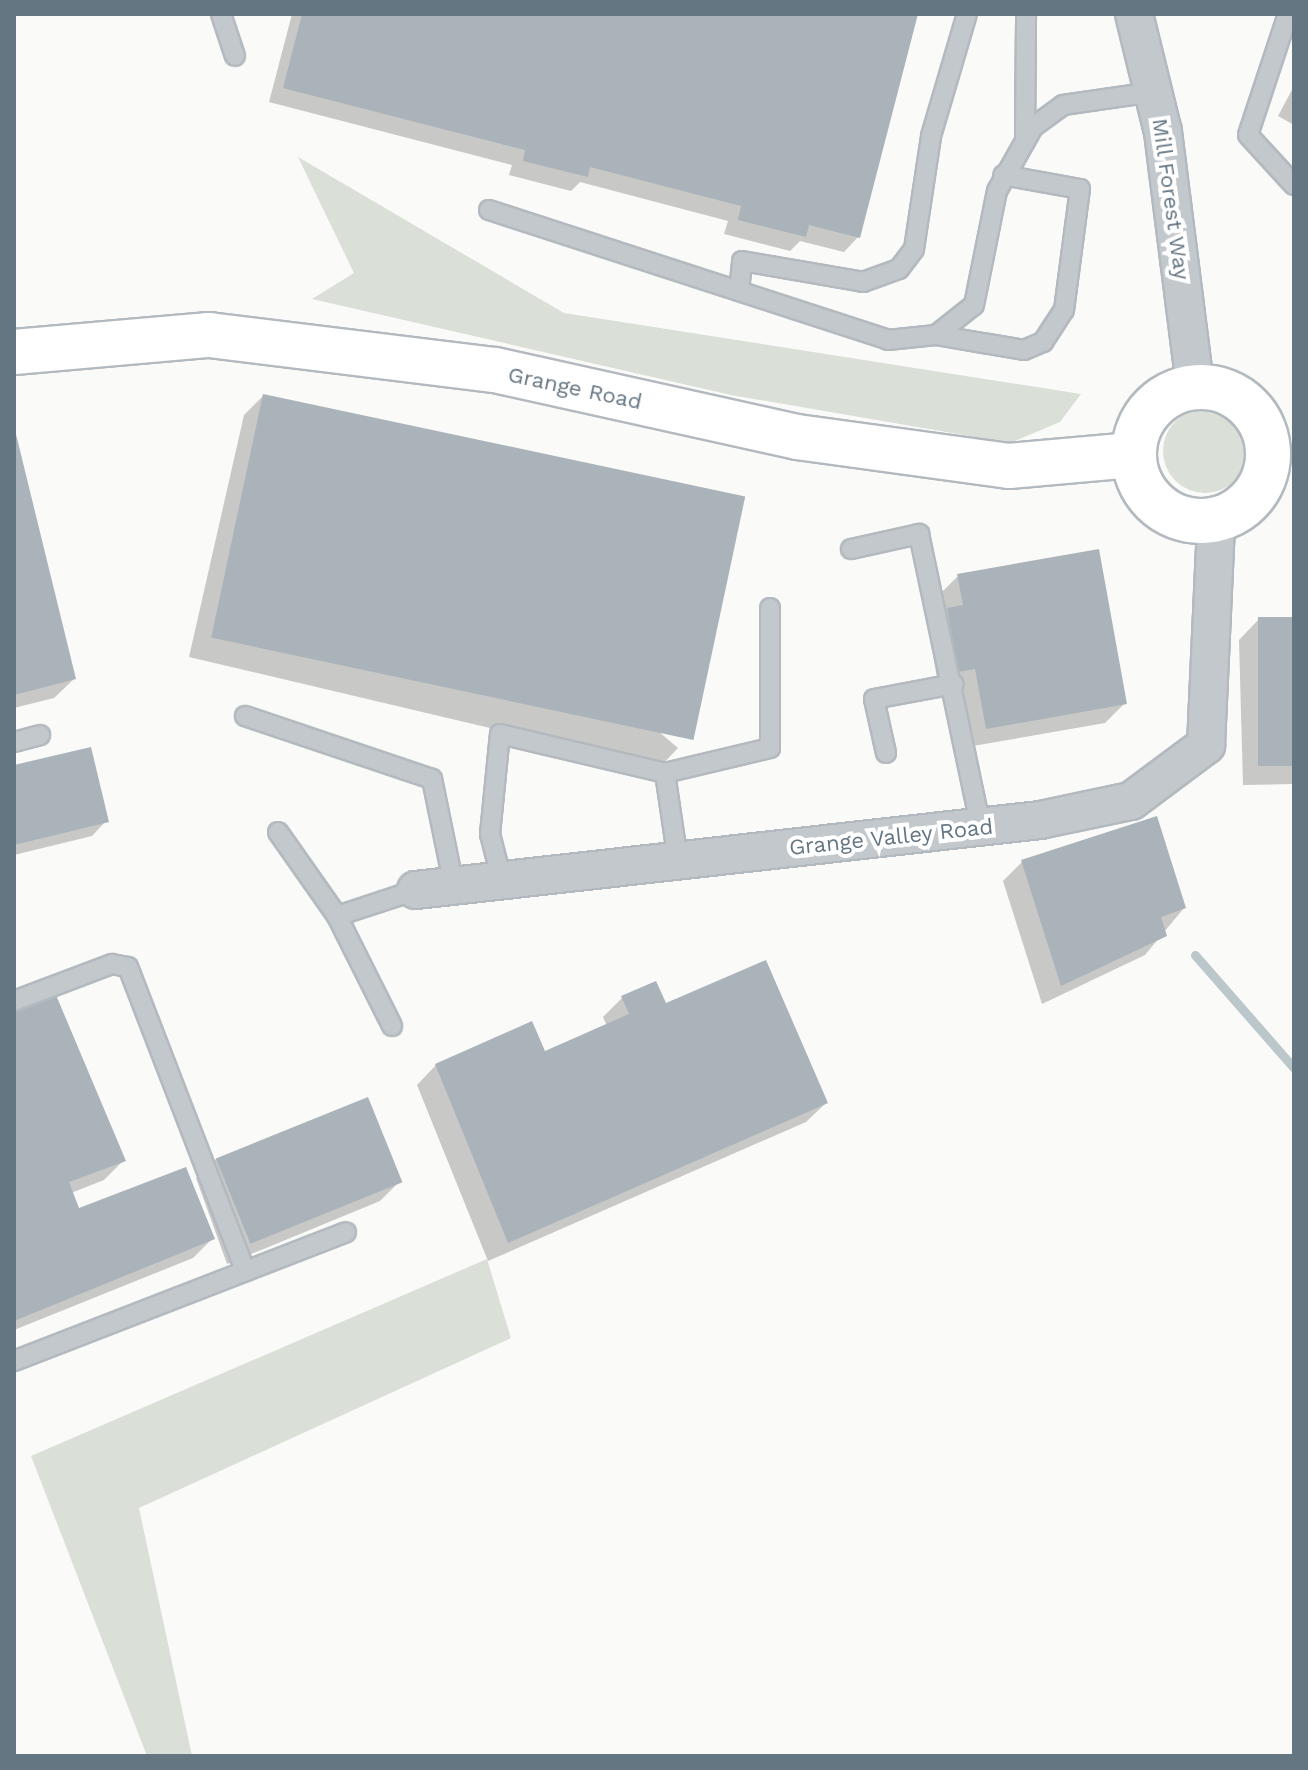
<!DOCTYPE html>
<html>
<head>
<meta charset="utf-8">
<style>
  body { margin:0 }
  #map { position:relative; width:1308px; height:1770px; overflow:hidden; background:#fafaf8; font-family:"Work Sans",sans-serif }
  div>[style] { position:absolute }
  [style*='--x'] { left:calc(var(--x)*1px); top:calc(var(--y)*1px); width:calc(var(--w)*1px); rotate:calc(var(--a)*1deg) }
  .green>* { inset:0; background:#dadfd7 }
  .round { border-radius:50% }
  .shadow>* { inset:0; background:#0003 }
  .stream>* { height:9px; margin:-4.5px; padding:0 4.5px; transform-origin:4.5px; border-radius:4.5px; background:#bbc7cb }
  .building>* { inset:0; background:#aab3b9; transform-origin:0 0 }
  .roads { filter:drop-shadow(2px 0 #b3babf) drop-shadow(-2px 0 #b3babf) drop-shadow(0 2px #b3babf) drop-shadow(0 -2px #b3babf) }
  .lane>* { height:18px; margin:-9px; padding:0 9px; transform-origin:9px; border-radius:9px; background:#c3c8cc }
  .street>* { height:36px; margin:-18px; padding:0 18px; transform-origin:18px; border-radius:18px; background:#c3c8cc }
  .secondary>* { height:44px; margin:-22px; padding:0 22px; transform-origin:22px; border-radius:22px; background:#fff }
  .secondary>.ring { margin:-22px; padding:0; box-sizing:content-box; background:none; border:44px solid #fff; border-radius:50% }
  span { translate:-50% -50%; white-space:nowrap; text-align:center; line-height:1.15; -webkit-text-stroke:8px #fff; paint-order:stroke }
  .street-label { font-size:22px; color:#657683 }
  .frame { position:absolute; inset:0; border:16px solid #657683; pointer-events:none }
</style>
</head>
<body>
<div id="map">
  <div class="green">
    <div style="clip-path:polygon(298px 157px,564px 313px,1081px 394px,1060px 422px,1010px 443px,731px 395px,312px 299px,354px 273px)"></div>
    <div class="round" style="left:1163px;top:409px;width:84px;height:84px"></div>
    <div style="clip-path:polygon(487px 1259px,511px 1338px,139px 1508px,192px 1756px,147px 1756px,31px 1456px)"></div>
  </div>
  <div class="shadow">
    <div style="clip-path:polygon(292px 14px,916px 14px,858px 237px,844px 252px,800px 241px,790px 251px,724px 234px,728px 221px,580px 182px,571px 191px,509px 175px,512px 165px,269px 102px)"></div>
    <div style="clip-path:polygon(1294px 86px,1294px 125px,1278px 116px)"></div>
    <div style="clip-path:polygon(263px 396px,678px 748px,659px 768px,189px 657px,244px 415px)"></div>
    <div style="clip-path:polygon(14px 430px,74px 679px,54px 698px,14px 708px)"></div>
    <div style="clip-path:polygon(958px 576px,1124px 704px,1105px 723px,967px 747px,956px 688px,939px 691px,929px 629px,942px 615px,939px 595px)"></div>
    <div style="clip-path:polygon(1294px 619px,1294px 784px,1243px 785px,1239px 640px,1258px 620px)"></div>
    <div style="clip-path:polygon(14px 767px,106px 821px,92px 836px,14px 855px)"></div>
    <div style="clip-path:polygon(1022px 862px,1184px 908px,1145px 955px,1042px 1004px,1003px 881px)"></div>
    <div style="clip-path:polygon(622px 998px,665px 1006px,826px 1103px,806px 1122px,488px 1261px,417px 1085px,436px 1065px,544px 1054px,607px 1026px,603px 1017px)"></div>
    <div style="clip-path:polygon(14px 1013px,124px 1160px,104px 1180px,71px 1193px,77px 1211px,212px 1239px,193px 1258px,14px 1330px)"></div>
    <div style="clip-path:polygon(216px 1159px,400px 1181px,380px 1201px,227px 1264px,196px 1178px)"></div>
  </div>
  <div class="stream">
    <div style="--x:1195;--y:955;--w:150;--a:48.8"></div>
  </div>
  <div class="building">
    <div style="clip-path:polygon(302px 14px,918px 14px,860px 238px,809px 225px,806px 237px,738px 220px,741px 206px,590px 167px,588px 177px,523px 161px,525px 150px,283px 88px)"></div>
    <div style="left:263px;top:394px;width:493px;height:249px;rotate:12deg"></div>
    <div style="clip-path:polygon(14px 426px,76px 679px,14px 695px)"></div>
    <div style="clip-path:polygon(1099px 549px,1127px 704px,986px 729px,975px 669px,958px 672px,947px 608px,963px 605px,957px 574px)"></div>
    <div style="left:1294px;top:617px;width:149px;height:36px;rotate:90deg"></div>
    <div style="clip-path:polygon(91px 747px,109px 822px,14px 845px,14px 765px)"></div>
    <div style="clip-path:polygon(1157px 816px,1186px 908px,1161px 917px,1167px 936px,1061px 986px,1021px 860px)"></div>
    <div style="clip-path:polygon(766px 960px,828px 1103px,508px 1243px,435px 1064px,532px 1021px,545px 1051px,629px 1014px,621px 996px,656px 981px,666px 1003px)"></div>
    <div style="clip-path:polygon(56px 995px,126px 1161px,69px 1182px,79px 1208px,186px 1167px,215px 1239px,14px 1321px,14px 1011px)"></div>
    <div style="left:368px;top:1097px;width:92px;height:164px;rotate:68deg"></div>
  </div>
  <div class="roads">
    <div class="lane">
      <div style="--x:221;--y:14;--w:44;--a:71.6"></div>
      <div style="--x:1288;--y:14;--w:127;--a:108.3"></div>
      <div style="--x:1248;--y:135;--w:68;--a:47.4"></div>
      <div style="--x:1025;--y:137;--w:123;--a:-89.5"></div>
      <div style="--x:489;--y:210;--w:420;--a:18"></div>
      <div style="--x:888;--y:340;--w:48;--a:-5.9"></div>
      <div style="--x:936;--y:335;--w:48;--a:-38.3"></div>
      <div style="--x:974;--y:305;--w:116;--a:-78.6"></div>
      <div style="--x:997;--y:191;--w:73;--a:-60.6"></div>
      <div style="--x:1033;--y:127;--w:37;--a:-36"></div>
      <div style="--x:1063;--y:105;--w:91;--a:-8.2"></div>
      <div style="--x:739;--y:291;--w:30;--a:-84"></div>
      <div style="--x:742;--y:261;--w:123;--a:9.8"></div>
      <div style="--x:863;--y:282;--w:38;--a:-20"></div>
      <div style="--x:899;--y:269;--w:25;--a:-53"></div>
      <div style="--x:914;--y:249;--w:114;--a:-81.4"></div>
      <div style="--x:931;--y:136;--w:127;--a:-73.6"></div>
      <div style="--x:936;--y:335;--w:89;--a:9.7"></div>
      <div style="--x:1024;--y:350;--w:21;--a:-23"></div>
      <div style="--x:1043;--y:342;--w:38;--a:-57"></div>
      <div style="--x:1064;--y:310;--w:122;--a:-82.5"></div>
      <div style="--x:1080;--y:189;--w:78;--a:-169.7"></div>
      <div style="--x:851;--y:549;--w:70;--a:-12.4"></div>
      <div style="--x:919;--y:534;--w:299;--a:78.1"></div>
      <div style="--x:245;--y:716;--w:197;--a:18.6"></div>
      <div style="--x:432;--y:779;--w:109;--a:78.4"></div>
      <div style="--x:14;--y:742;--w:27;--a:-15"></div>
      <div style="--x:886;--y:753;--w:55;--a:-102.5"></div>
      <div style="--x:874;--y:699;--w:81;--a:-10.6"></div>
      <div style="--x:278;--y:832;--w:103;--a:54.9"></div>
      <div style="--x:337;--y:916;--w:83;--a:-18.2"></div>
      <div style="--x:678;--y:861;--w:89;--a:-98.4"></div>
      <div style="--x:665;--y:773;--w:108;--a:-13.4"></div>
      <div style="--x:770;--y:748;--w:140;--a:-90"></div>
      <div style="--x:502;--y:881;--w:49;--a:-104.3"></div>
      <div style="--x:490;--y:834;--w:100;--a:-84.3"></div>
      <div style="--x:500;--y:734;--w:170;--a:13.3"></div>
      <div style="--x:337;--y:916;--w:123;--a:63.4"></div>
      <div style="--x:14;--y:1001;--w:105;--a:-20.7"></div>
      <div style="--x:112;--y:964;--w:16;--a:11"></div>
      <div style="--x:128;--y:967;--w:326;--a:68.9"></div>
      <div style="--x:14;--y:1361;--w:356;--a:-21.2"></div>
    </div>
    <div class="street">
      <div style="--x:1134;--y:14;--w:122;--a:76.2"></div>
      <div style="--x:1163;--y:132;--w:256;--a:82.8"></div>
      <div style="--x:416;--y:890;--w:628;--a:-6.4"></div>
      <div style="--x:1040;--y:820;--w:93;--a:-11.8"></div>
      <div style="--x:1131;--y:801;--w:94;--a:-36.7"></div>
      <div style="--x:1206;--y:745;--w:224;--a:-87.4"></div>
    </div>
    <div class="secondary">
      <div style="--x:14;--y:352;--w:196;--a:-5"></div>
      <div style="--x:209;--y:335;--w:288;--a:7"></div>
      <div style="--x:495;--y:370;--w:309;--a:12.5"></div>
      <div style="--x:797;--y:437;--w:214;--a:7.8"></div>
      <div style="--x:1009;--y:466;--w:124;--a:-5.1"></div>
      <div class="ring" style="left:1134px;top:387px;width:90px;height:90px"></div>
    </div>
  </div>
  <div class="street-label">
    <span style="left:1171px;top:199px;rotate:82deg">Mill Forest Way</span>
    <span style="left:575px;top:388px;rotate:12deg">Grange Road</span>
    <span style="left:891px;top:837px;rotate:-6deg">Grange Valley Road</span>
  </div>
  <div class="frame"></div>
</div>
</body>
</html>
